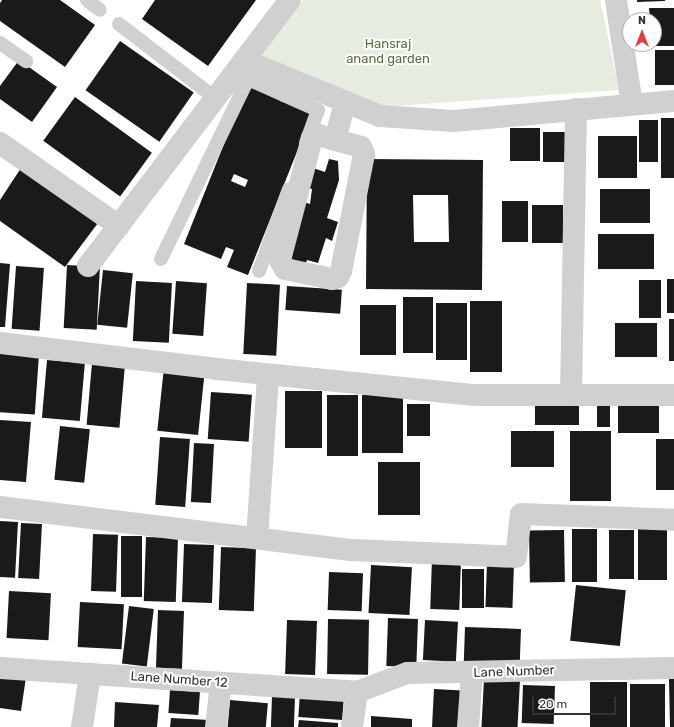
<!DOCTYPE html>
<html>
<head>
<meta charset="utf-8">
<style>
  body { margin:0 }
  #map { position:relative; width:674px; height:727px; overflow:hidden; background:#fff; font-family:Rubik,sans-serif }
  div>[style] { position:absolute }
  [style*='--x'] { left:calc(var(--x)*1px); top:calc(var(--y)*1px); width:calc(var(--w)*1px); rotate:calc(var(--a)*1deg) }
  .green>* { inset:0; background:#e6ecdf }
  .building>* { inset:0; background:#1a1a1a; transform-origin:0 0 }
  .lane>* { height:14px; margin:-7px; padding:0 7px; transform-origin:7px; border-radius:7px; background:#d0d0d0 }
  .street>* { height:22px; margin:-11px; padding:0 11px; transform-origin:11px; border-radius:11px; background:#d0d0d0 }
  span { translate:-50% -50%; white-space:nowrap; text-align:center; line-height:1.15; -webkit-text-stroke:4px #fff; paint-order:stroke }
  .park-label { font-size:13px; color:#56703f }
  .street-label { font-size:13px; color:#333 }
  .north { position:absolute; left:622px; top:12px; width:40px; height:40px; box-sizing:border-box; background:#fff; border:1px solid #adadad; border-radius:50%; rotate:0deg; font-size:11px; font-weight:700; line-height:16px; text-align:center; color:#333 }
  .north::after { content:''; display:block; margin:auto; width:14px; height:18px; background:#e63946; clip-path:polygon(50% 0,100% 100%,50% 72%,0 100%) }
  .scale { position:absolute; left:532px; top:697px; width:84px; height:18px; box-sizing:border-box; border:2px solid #333; border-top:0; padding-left:5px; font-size:12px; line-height:14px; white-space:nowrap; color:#333; -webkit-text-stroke:3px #fff; paint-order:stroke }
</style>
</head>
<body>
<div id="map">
  <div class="green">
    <div style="clip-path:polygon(303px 0,600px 0,619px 90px,381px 107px,261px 56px)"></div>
  </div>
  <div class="building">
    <div style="clip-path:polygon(2px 0,60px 0,95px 25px,65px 67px,0 21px,0 3px)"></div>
    <div style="clip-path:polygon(155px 0,256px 0,208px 66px,142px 19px)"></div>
    <div style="clip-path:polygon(637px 0,665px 0,665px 1px,637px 2px)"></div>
    <div style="clip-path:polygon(649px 8px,674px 8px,674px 46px,651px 46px,654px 44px,654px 20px,650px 20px)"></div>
    <div style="left:120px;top:41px;width:90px;height:60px;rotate:35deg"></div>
    <div style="left:674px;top:50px;width:35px;height:19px;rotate:90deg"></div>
    <div style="clip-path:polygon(19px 60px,57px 87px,32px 122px,0 99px,0 86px)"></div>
    <div style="clip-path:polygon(evenodd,248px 84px,314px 109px,248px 275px,227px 267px,234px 250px,226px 247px,221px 259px,184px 244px,248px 84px,234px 174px,248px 180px,245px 187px,231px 181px,234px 174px)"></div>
    <div style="left:75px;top:97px;width:95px;height:54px;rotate:36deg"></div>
    <div style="left:661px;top:118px;width:13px;height:60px"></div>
    <div style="left:639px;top:120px;width:19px;height:42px"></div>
    <div style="left:510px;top:128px;width:30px;height:33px"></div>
    <div style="left:543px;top:132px;width:25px;height:30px"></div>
    <div style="left:598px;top:136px;width:39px;height:42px"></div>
    <div style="clip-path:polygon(329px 159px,338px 161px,339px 180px,327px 218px,338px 222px,332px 241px,326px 238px,318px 263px,307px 260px,303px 274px,281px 267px,301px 201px,310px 204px,312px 189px,305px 187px,310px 167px,325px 172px)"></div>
    <div style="clip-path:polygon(evenodd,367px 159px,483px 160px,482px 290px,366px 289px,367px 159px,413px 195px,448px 195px,449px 242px,414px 242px,413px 195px)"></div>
    <div style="clip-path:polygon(21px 168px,98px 223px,65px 267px,0 221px,0 200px)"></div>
    <div style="left:600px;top:189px;width:50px;height:34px"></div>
    <div style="left:502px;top:201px;width:26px;height:41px"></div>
    <div style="left:532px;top:205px;width:31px;height:38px"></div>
    <div style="left:654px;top:234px;width:35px;height:56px;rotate:90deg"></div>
    <div style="clip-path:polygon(0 263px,10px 264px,5px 327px,0 327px)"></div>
    <div style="left:67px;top:265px;width:33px;height:63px;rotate:3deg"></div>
    <div style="left:16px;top:266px;width:28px;height:63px;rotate:4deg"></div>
    <div style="left:103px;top:270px;width:30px;height:55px;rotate:6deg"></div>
    <div style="left:667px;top:279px;width:7px;height:34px"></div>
    <div style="left:639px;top:280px;width:22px;height:38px"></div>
    <div style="left:136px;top:281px;width:36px;height:60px;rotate:3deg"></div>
    <div style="left:176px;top:281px;width:31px;height:53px;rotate:4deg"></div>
    <div style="left:247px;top:283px;width:33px;height:71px;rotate:3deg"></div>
    <div style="left:287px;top:286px;width:55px;height:24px;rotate:4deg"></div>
    <div style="left:403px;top:297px;width:30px;height:56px"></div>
    <div style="left:470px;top:301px;width:32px;height:71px"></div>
    <div style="left:436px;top:303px;width:31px;height:57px"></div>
    <div style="left:360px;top:305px;width:36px;height:50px"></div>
    <div style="left:669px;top:319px;width:5px;height:42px"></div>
    <div style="left:615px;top:323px;width:42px;height:34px"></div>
    <div style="left:0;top:353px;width:39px;height:59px;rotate:4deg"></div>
    <div style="left:47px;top:360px;width:38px;height:58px;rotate:5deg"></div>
    <div style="left:92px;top:363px;width:33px;height:62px;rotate:5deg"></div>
    <div style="left:164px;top:367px;width:41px;height:64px;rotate:6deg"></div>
    <div style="left:285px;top:391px;width:37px;height:57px"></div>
    <div style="left:211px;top:392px;width:41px;height:47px;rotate:4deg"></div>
    <div style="left:327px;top:395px;width:31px;height:61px"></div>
    <div style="left:362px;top:395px;width:41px;height:58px"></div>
    <div style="left:535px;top:400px;width:44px;height:25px"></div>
    <div style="left:597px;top:403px;width:13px;height:24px"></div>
    <div style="left:618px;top:403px;width:41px;height:30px"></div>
    <div style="left:430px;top:404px;width:32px;height:23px;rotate:90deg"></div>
    <div style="clip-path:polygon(0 420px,31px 422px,26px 482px,0 480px)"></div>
    <div style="left:60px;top:426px;width:30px;height:54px;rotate:6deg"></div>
    <div style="left:511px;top:431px;width:43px;height:36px"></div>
    <div style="left:570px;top:431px;width:41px;height:70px"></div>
    <div style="left:160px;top:437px;width:30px;height:68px;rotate:4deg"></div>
    <div style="left:656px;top:439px;width:18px;height:51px"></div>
    <div style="left:194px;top:443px;width:20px;height:59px;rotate:3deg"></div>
    <div style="left:420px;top:462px;width:53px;height:42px;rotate:90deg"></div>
    <div style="left:0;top:521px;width:18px;height:56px;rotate:3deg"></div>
    <div style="left:21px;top:523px;width:21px;height:55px;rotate:3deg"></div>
    <div style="left:638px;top:528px;width:29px;height:52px"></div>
    <div style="left:572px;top:529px;width:25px;height:53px"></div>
    <div style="left:564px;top:530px;width:52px;height:35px;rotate:89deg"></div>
    <div style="left:609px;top:530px;width:25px;height:49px"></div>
    <div style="left:93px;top:534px;width:25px;height:57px;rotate:2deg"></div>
    <div style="left:121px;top:536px;width:21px;height:61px"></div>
    <div style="left:146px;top:537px;width:32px;height:64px;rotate:2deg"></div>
    <div style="left:184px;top:544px;width:30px;height:58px;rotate:2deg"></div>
    <div style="left:221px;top:547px;width:35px;height:63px;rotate:2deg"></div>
    <div style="left:432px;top:559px;width:29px;height:50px;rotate:2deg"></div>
    <div style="left:487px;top:563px;width:27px;height:44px;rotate:2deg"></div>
    <div style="left:371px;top:565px;width:41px;height:48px;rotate:3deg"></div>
    <div style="left:462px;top:569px;width:22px;height:39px"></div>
    <div style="left:329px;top:572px;width:34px;height:38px;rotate:2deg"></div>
    <div style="left:576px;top:585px;width:50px;height:56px;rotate:6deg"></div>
    <div style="left:9px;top:591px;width:42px;height:47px;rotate:3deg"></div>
    <div style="left:80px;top:602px;width:44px;height:45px;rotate:3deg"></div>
    <div style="left:129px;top:606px;width:25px;height:58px;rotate:7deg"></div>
    <div style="left:158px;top:610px;width:26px;height:58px;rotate:2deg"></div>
    <div style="left:388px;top:618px;width:30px;height:48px;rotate:2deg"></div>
    <div style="left:328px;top:619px;width:41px;height:55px;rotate:1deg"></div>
    <div style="left:287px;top:620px;width:30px;height:54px;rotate:2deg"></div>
    <div style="left:425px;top:620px;width:33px;height:40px;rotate:3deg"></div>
    <div style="left:465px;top:627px;width:56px;height:35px;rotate:2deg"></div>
    <div style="clip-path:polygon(0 673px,26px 677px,21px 711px,0 708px)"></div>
    <div style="left:484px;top:679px;width:36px;height:48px;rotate:3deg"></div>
    <div style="clip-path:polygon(669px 679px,674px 679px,674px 727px,670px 727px)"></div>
    <div style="left:590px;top:682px;width:37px;height:45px"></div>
    <div style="left:630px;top:684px;width:35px;height:43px"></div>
    <div style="left:523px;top:685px;width:32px;height:38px;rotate:2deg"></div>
    <div style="left:434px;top:689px;width:33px;height:38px;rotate:3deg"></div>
    <div style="left:170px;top:690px;width:30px;height:23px;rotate:4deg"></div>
    <div style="left:300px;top:693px;width:44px;height:24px;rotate:4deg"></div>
    <div style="left:272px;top:696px;width:23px;height:31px;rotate:2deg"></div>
    <div style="left:230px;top:700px;width:38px;height:27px;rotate:5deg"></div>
    <div style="clip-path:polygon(115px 702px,159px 705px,157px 727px,114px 727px)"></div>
    <div style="clip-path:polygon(371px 716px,412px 719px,412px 727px,371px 727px)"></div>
    <div style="clip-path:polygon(171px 718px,210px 720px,210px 727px,170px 727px)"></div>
    <div style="clip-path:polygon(299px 720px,338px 723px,338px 727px,298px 727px)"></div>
  </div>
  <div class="lane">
    <div style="--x:87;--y:0;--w:16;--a:38"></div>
    <div style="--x:119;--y:24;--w:121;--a:37.6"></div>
    <div style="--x:0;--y:43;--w:32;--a:35"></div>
    <div style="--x:284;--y:95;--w:37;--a:24"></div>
    <div style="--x:318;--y:110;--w:35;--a:110"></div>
    <div style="--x:161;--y:259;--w:200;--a:-64.2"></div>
    <div style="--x:248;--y:79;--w:39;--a:24"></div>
    <div style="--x:284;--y:95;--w:16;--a:-68"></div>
    <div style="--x:259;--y:271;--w:87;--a:-69.9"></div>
  </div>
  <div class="street">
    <div style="--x:616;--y:0;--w:105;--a:81.3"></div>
    <div style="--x:244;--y:60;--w:147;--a:22.4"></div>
    <div style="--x:380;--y:116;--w:74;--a:3.9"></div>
    <div style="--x:454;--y:121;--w:221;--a:-5.2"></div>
    <div style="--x:335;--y:140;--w:27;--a:15"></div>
    <div style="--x:361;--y:147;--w:8;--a:67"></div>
    <div style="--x:364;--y:154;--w:119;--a:101.1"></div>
    <div style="--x:341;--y:271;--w:7;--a:117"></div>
    <div style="--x:338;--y:277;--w:6;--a:162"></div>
    <div style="--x:332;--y:279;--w:48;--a:-168"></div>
    <div style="--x:285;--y:269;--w:10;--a:-119"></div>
    <div style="--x:280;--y:260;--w:126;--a:-75.3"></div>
    <div style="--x:312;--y:138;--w:7;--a:-27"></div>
    <div style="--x:318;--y:135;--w:18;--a:16"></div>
    <div style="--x:335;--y:140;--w:39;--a:-75"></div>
    <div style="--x:0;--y:143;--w:145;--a:34.9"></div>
    <div style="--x:88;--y:266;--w:334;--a:-52.8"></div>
    <div style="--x:0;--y:343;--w:219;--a:6.8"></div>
    <div style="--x:217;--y:369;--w:259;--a:5.8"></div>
    <div style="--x:475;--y:395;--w:199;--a:0"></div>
    <div style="--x:571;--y:395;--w:286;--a:-89"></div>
    <div style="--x:0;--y:507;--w:355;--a:7"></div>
    <div style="--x:352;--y:550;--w:164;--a:2.4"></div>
    <div style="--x:516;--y:557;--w:43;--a:-83.4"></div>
    <div style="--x:521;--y:514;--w:153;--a:2.2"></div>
    <div style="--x:257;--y:538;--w:163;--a:-86.1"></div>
    <div style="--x:0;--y:668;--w:358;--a:3.8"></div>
    <div style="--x:357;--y:692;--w:53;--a:-20.8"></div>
    <div style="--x:407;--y:673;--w:267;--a:-1.1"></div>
    <div style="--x:82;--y:727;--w:54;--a:-81.4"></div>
    <div style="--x:216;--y:727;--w:44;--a:-83.5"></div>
    <div style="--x:352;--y:727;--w:35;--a:-82"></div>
    <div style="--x:468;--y:727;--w:54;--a:-85.8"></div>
  </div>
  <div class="park-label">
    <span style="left:388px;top:52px">Hansraj<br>anand garden</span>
  </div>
  <div class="street-label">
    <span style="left:514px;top:672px;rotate:-2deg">Lane Number</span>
    <span style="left:179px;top:680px;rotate:4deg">Lane Number 12</span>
  </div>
  <div class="north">N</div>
  <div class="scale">20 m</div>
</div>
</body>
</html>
